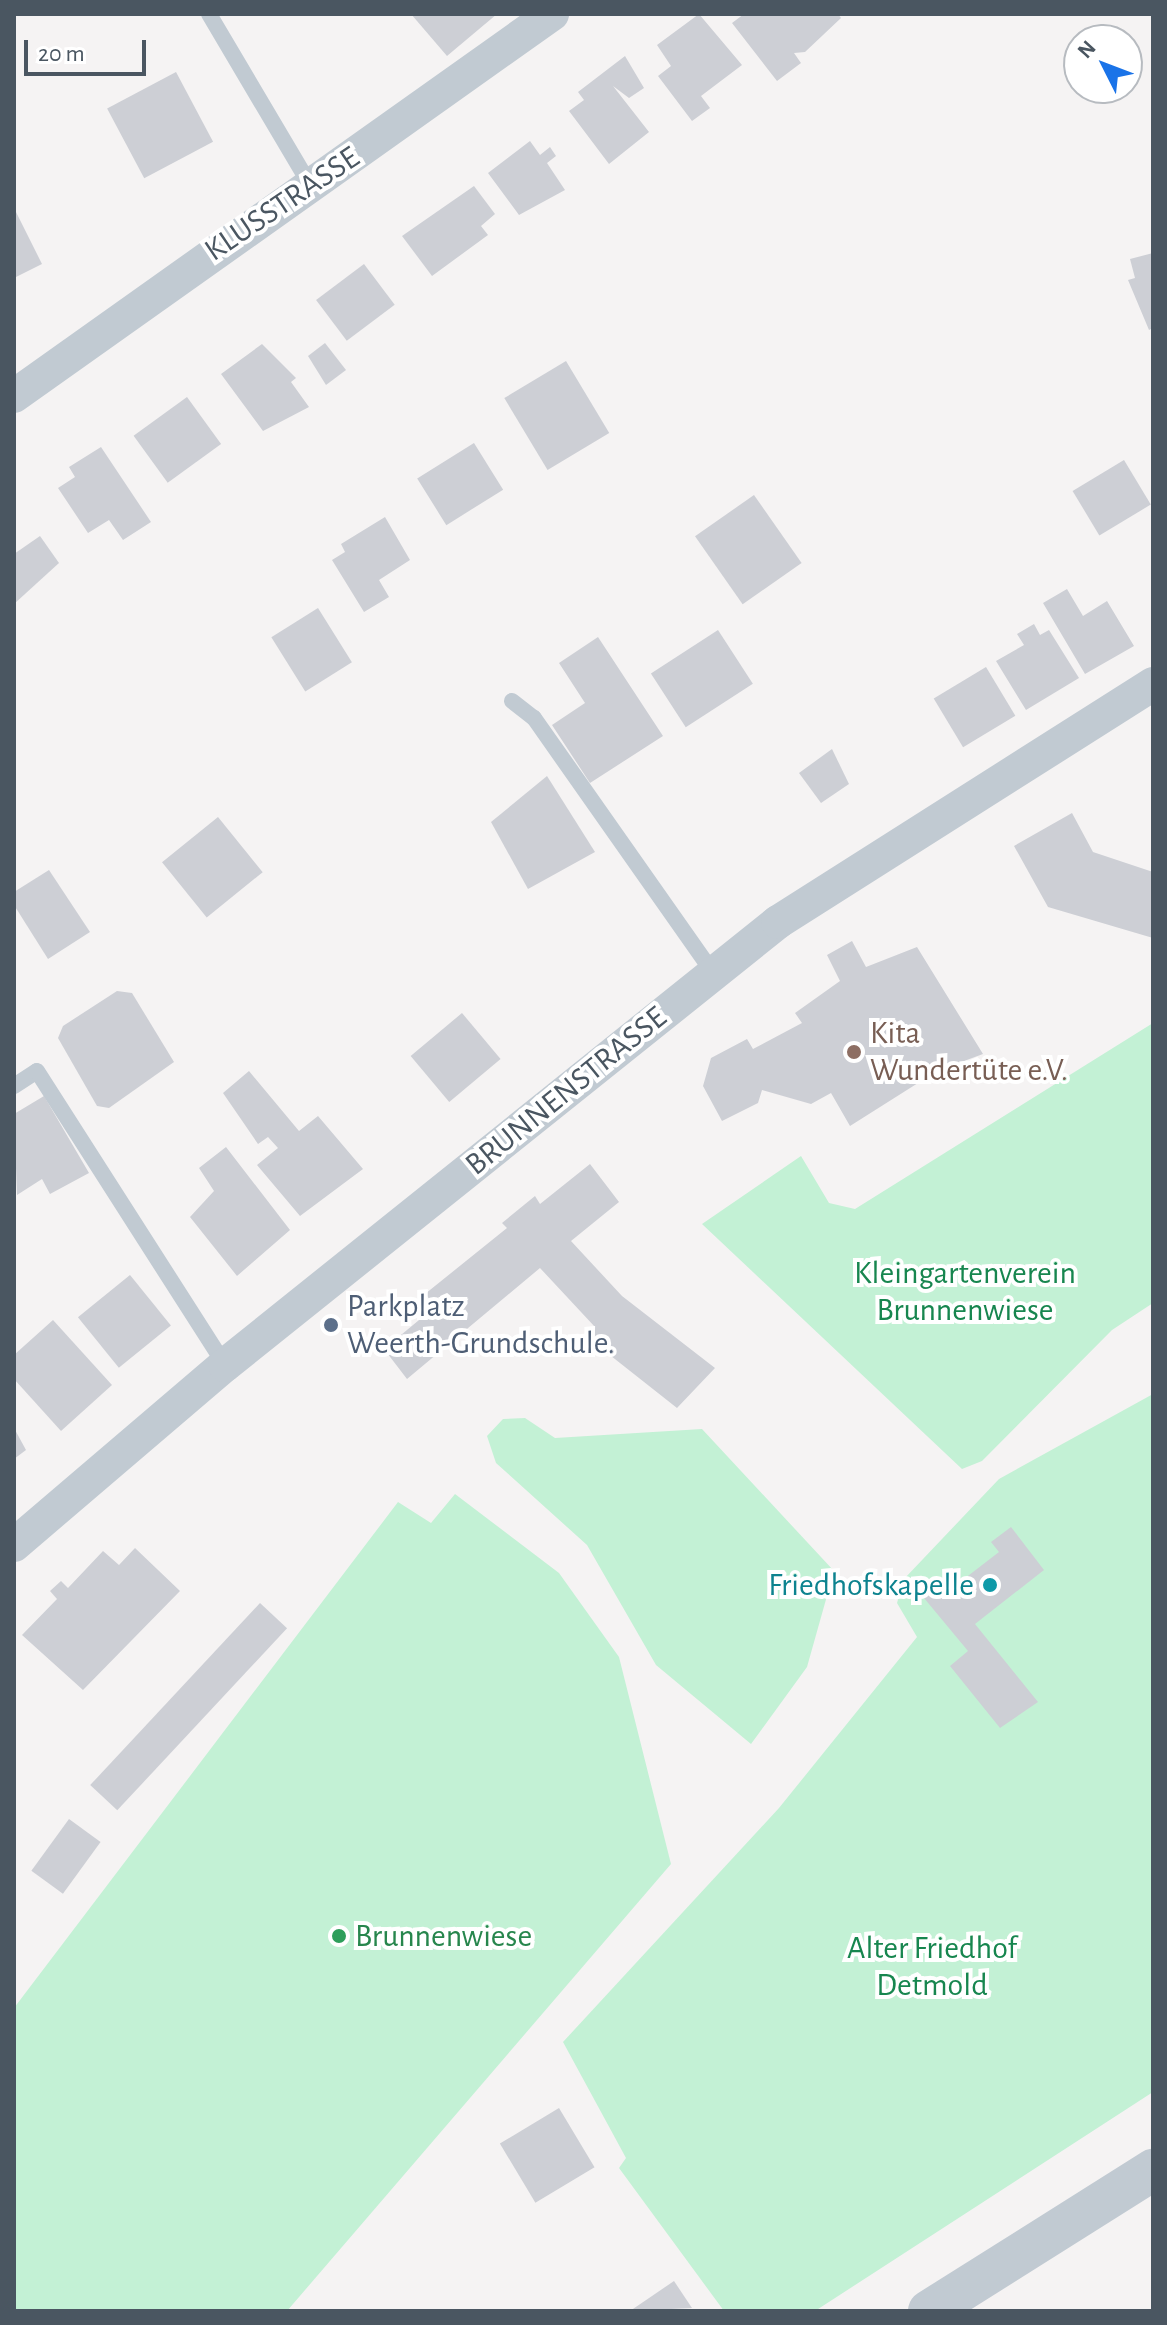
<!DOCTYPE html>
<html>
<head>
<meta charset="utf-8">
<style>
  body { margin:0 }
  #map { position:relative; width:1167px; height:2325px; overflow:hidden; background:#f5f3f3; font-family:"Alegreya Sans",sans-serif }
  div>[style] { position:absolute }
  [style*='--x'] { left:calc(var(--x)*1px); top:calc(var(--y)*1px); width:calc(var(--w)*1px); rotate:calc(var(--a)*1deg) }
  .green>* { inset:0; background:#c3f1d5 }
  .building>* { inset:0; background:#cdcfd5; transform-origin:0 0 }
  .service>* { height:16px; margin:-8px; padding:0 8px; transform-origin:8px; border-radius:8px; background:#c1cad2 }
  .minor>* { height:34px; margin:-17px; padding:0 17px; transform-origin:17px; border-radius:17px; background:#c1cad2 }
  .tertiary>* { height:42px; margin:-21px; padding:0 21px; transform-origin:21px; border-radius:21px; background:#c1cad2 }
  .dots>* { width:22px; height:22px; translate:-50% -50%; box-sizing:border-box; border:4px solid #fff; border-radius:50% }
  span { translate:-50% -50%; white-space:nowrap; text-align:center; line-height:1.15; -webkit-text-stroke:8px #fff; paint-order:stroke }
  .street-label { font-size:32px; color:#4a5661 }
  .education-label { font-size:32px; color:#785e54 }
  .left { translate:0 -50%; text-align:left }
  .park-label { font-size:32px; color:#17864f }
  .service-label { font-size:32px; color:#4e5e75 }
  .culture-label { font-size:32px; color:#0d838f }
  .right { translate:-100% -50%; text-align:right }
  .leisure-label { font-size:32px; color:#27864d }
  .frame { position:absolute; inset:0; border:16px solid #4a5661; pointer-events:none }
  .north { position:absolute; left:1063px; top:24px; width:80px; height:80px; box-sizing:border-box; background:#fff; border:2px solid #b7bbc0; border-radius:50%; rotate:312deg; font-size:22px; font-weight:700; line-height:32px; text-align:center; color:#4a5661 }
  .north::after { content:''; display:block; margin:auto; width:28px; height:36px; background:#1a73e8; clip-path:polygon(50% 0,100% 100%,50% 72%,0 100%) }
  .scale { position:absolute; left:24px; top:40px; width:122px; height:36px; box-sizing:border-box; border:4px solid #4a5661; border-top:0; padding-left:10px; font-size:24px; line-height:28px; white-space:nowrap; color:#4a5661; -webkit-text-stroke:6px #fff; paint-order:stroke }
</style>
</head>
<body>
<div id="map">
  <div class="green">
    <div style="clip-path:polygon(1153px 1023px,1153px 1303px,1112px 1330px,982px 1461px,962px 1469px,702px 1224px,801px 1156px,829px 1203px,855px 1209px)"></div>
    <div style="clip-path:polygon(1153px 1394px,1153px 2092px,815px 2311px,724px 2311px,619px 2168px,626px 2158px,563px 2042px,779px 1808px,917px 1637px,897px 1603px,904px 1579px,999px 1479px)"></div>
    <div style="clip-path:polygon(525px 1418px,555px 1438px,702px 1429px,834px 1571px,807px 1667px,751px 1744px,656px 1665px,587px 1545px,496px 1463px,487px 1436px,503px 1419px)"></div>
    <div style="clip-path:polygon(455px 1494px,559px 1573px,619px 1657px,671px 1864px,287px 2311px,14px 2311px,14px 2008px,398px 1502px,431px 1523px)"></div>
  </div>
  <div class="building">
    <div style="clip-path:polygon(411px 14px,497px 14px,447px 56px)"></div>
    <div style="clip-path:polygon(699px 14px,742px 65px,701px 96px,710px 108px,692px 121px,658px 76px,671px 66px,657px 45px)"></div>
    <div style="clip-path:polygon(744px 14px,838px 14px,841px 18px,805px 52px,794px 53px,801px 63px,777px 81px,732px 23px)"></div>
    <div style="clip-path:polygon(625px 56px,644px 88px,629px 98px,613px 86px,649px 132px,609px 164px,569px 111px,584px 100px,578px 92px)"></div>
    <div style="left:176px;top:72px;width:79px;height:78px;rotate:62deg"></div>
    <div style="clip-path:polygon(530px 141px,540px 155px,550px 147px,556px 156px,547px 163px,565px 190px,519px 215px,488px 173px)"></div>
    <div style="clip-path:polygon(474px 186px,495px 214px,481px 226px,488px 235px,432px 276px,402px 236px)"></div>
    <div style="clip-path:polygon(14px 208px,42px 264px,14px 278px)"></div>
    <div style="clip-path:polygon(1153px 253px,1153px 328px,1149px 330px,1128px 280px,1135px 278px,1130px 259px)"></div>
    <div style="left:364px;top:264px;width:51px;height:60px;rotate:53deg"></div>
    <div style="clip-path:polygon(325px 343px,346px 370px,326px 385px,308px 356px)"></div>
    <div style="clip-path:polygon(262px 344px,296px 378px,291px 382px,309px 407px,263px 431px,221px 374px)"></div>
    <div style="left:566px;top:361px;width:84px;height:72px;rotate:59deg"></div>
    <div style="left:187px;top:397px;width:58px;height:66px;rotate:54deg"></div>
    <div style="left:474px;top:443px;width:55px;height:67px;rotate:58deg"></div>
    <div style="clip-path:polygon(101px 447px,151px 522px,123px 540px,109px 520px,88px 533px,58px 488px,75px 477px,69px 467px)"></div>
    <div style="left:1124px;top:460px;width:52px;height:60px;rotate:59deg"></div>
    <div style="left:754px;top:495px;width:83px;height:72px;rotate:55deg"></div>
    <div style="clip-path:polygon(385px 517px,410px 560px,379px 580px,389px 597px,364px 612px,332px 560px,345px 552px,341px 544px)"></div>
    <div style="clip-path:polygon(40px 536px,59px 563px,14px 604px,14px 554px)"></div>
    <div style="clip-path:polygon(1067px 589px,1083px 616px,1107px 601px,1134px 646px,1085px 674px,1043px 603px)"></div>
    <div style="left:318px;top:608px;width:64px;height:55px;rotate:58deg"></div>
    <div style="clip-path:polygon(1034px 624px,1040px 635px,1049px 630px,1079px 678px,1026px 710px,996px 661px,1024px 645px,1017px 634px)"></div>
    <div style="left:718px;top:630px;width:64px;height:80px;rotate:57deg"></div>
    <div style="clip-path:polygon(598px 637px,663px 736px,590px 783px,552px 725px,585px 703px,559px 663px)"></div>
    <div style="left:986px;top:667px;width:57px;height:61px;rotate:59deg"></div>
    <div style="clip-path:polygon(832px 749px,849px 784px,821px 803px,799px 773px)"></div>
    <div style="clip-path:polygon(547px 776px,595px 852px,528px 889px,491px 822px)"></div>
    <div style="clip-path:polygon(1072px 813px,1093px 852px,1153px 872px,1153px 938px,1048px 907px,1014px 846px)"></div>
    <div style="left:218px;top:817px;width:71px;height:72px;rotate:51deg"></div>
    <div style="clip-path:polygon(49px 870px,90px 932px,48px 959px,14px 905px,14px 892px)"></div>
    <div style="clip-path:polygon(852px 941px,866px 967px,917px 947px,983px 1054px,937px 1071px,850px 1126px,831px 1093px,811px 1104px,762px 1090px,758px 1103px,722px 1121px,703px 1086px,711px 1058px,747px 1039px,753px 1049px,802px 1023px,795px 1013px,840px 981px,827px 955px)"></div>
    <div style="clip-path:polygon(117px 991px,132px 993px,174px 1062px,109px 1108px,97px 1106px,58px 1038px,63px 1026px)"></div>
    <div style="left:462px;top:1013px;width:60px;height:67px;rotate:50deg"></div>
    <div style="clip-path:polygon(249px 1071px,299px 1131px,318px 1116px,363px 1169px,300px 1216px,257px 1165px,278px 1148px,268px 1137px,258px 1144px,223px 1093px)"></div>
    <div style="clip-path:polygon(44px 1096px,89px 1173px,50px 1194px,42px 1179px,17px 1195px,14px 1114px)"></div>
    <div style="clip-path:polygon(226px 1147px,290px 1230px,237px 1276px,190px 1217px,214px 1191px,199px 1168px)"></div>
    <div style="clip-path:polygon(590px 1164px,619px 1202px,571px 1241px,622px 1296px,715px 1368px,677px 1408px,587px 1337px,595px 1327px,540px 1268px,407px 1379px,384px 1349px,436px 1306px,425px 1294px,507px 1228px,502px 1223px,535px 1196px,540px 1204px)"></div>
    <div style="left:130px;top:1275px;width:65px;height:67px;rotate:51deg"></div>
    <div style="clip-path:polygon(53px 1320px,112px 1385px,61px 1431px,14px 1379px,14px 1355px)"></div>
    <div style="clip-path:polygon(14px 1428px,26px 1450px,14px 1459px)"></div>
    <div style="clip-path:polygon(1011px 1527px,1044px 1570px,975px 1624px,1038px 1702px,1000px 1728px,950px 1666px,968px 1651px,924px 1598px,945px 1581px,951px 1589px,999px 1552px,991px 1542px)"></div>
    <div style="clip-path:polygon(135px 1548px,180px 1591px,83px 1690px,22px 1635px,57px 1599px,50px 1591px,61px 1581px,68px 1588px,103px 1551px,119px 1565px)"></div>
    <div style="left:260px;top:1603px;width:37px;height:249px;rotate:43deg"></div>
    <div style="left:69px;top:1819px;width:39px;height:64px;rotate:36deg"></div>
    <div style="left:559px;top:2108px;width:69px;height:69px;rotate:59deg"></div>
    <div style="clip-path:polygon(674px 2281px,692px 2308px,630px 2311px)"></div>
  </div>
  <div class="service">
    <div style="--x:209;--y:14;--w:199;--a:59.4"></div>
    <div style="--x:512;--y:701;--w:28;--a:38"></div>
    <div style="--x:534;--y:718;--w:312;--a:54.9"></div>
    <div style="--x:14;--y:1086;--w:27;--a:-33"></div>
    <div style="--x:37;--y:1071;--w:349;--a:57.4"></div>
  </div>
  <div class="minor">
    <div style="--x:14;--y:396;--w:660;--a:-35.38"></div>
    <div style="--x:14;--y:1545;--w:277;--a:-40.5"></div>
    <div style="--x:225;--y:1365;--w:709;--a:-38.7"></div>
    <div style="--x:778;--y:922;--w:444;--a:-32.4"></div>
  </div>
  <div class="tertiary">
    <div style="--x:929;--y:2311;--w:265;--a:-32.2"></div>
  </div>
  <div class="dots">
    <div style="left:854px;top:1052px;background:#8d6e63"></div>
    <div style="left:331px;top:1325px;background:#5c6f8a"></div>
    <div style="left:990px;top:1585px;background:#0f9aa8"></div>
    <div style="left:339px;top:1936px;background:#2e9e5b"></div>
  </div>
  <div class="street-label">
    <span style="left:282px;top:204px;rotate:-34deg">KLUSSTRASSE</span>
    <span style="left:566px;top:1091px;rotate:-39deg">BRUNNENSTRASSE</span>
  </div>
  <div class="education-label">
    <span class="left" style="left:870px;top:1052px">Kita<br>Wundertüte e.V.</span>
  </div>
  <div class="park-label">
    <span style="left:965px;top:1292px">Kleingartenverein<br>Brunnenwiese</span>
    <span style="left:932px;top:1967px">Alter Friedhof<br>Detmold</span>
  </div>
  <div class="service-label">
    <span class="left" style="left:347px;top:1325px">Parkplatz<br>Weerth-Grundschule.</span>
  </div>
  <div class="culture-label">
    <span class="right" style="left:974px;top:1585px">Friedhofskapelle</span>
  </div>
  <div class="leisure-label">
    <span class="left" style="left:355px;top:1936px">Brunnenwiese</span>
  </div>
  <div class="frame"></div>
  <div class="north">N</div>
  <div class="scale">20 m</div>
</div>
</body>
</html>
